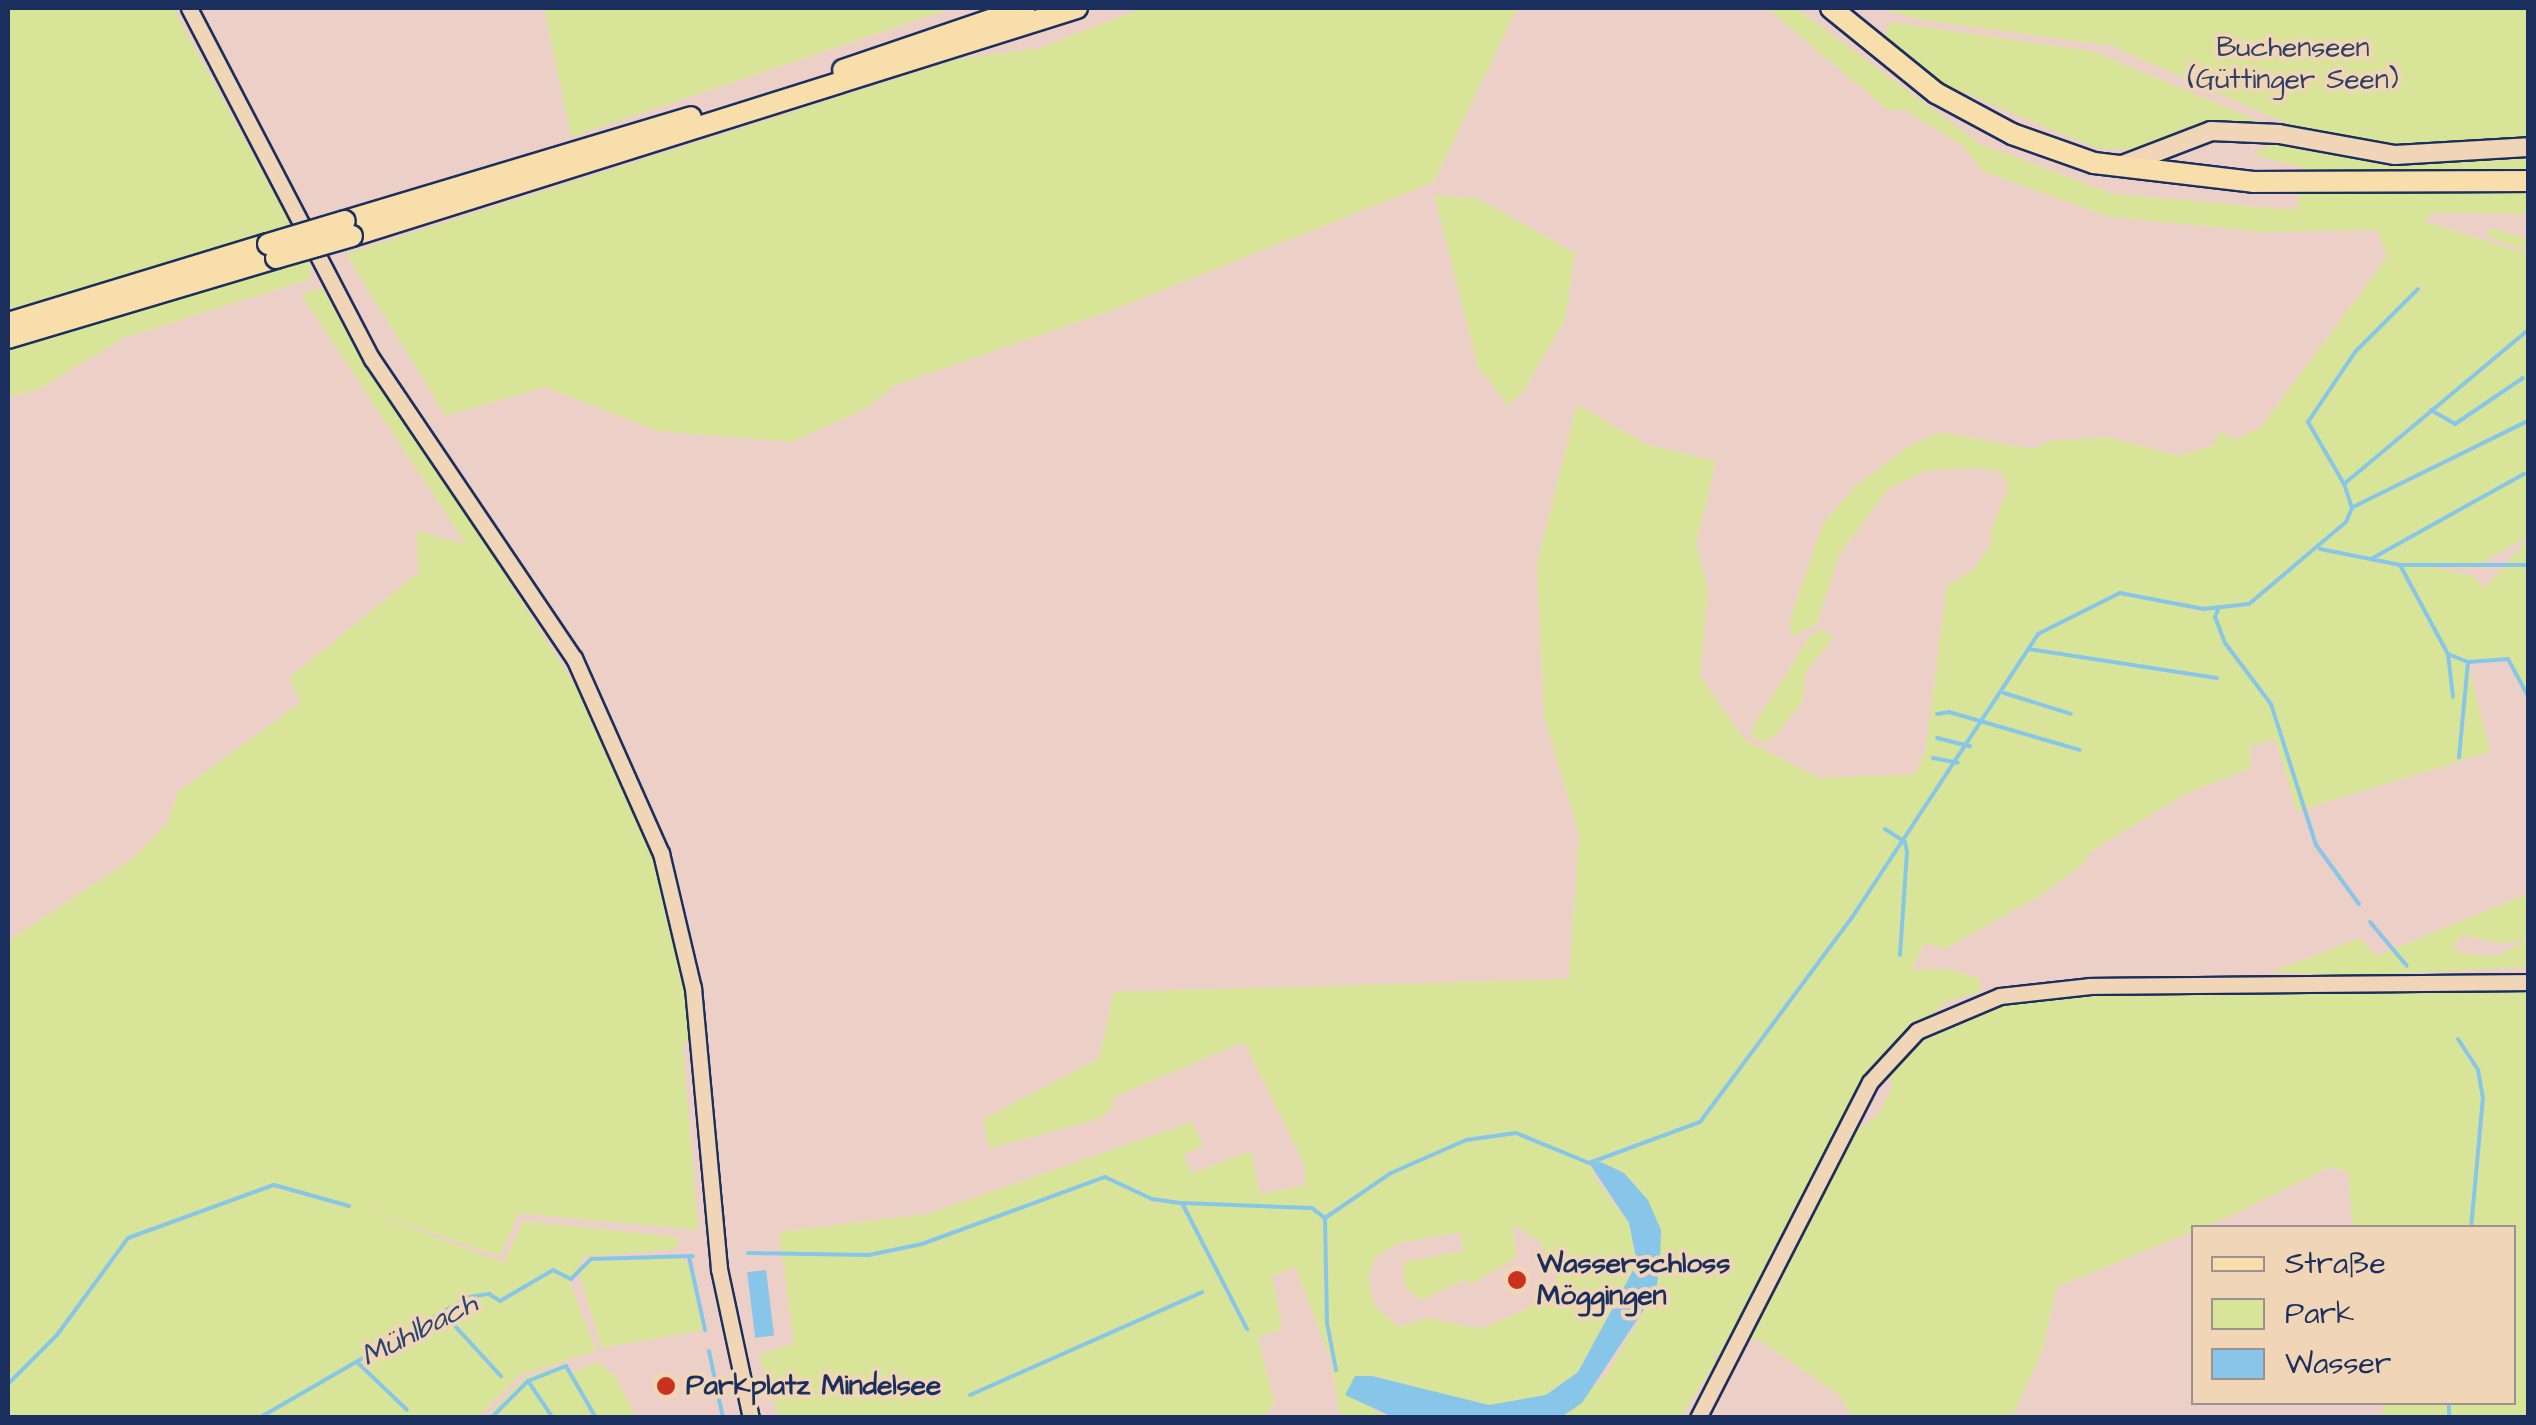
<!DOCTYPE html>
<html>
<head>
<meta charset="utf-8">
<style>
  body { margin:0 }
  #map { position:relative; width:2536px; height:1425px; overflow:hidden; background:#eccfc7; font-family:"Architects Daughter",sans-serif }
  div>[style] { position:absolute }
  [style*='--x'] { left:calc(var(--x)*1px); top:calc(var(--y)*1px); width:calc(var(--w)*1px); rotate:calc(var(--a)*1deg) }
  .green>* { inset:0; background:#d8e497 }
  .water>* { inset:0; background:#88c6e9; transform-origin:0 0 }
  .stream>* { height:4px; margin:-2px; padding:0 2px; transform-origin:2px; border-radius:2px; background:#88c6e9 }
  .roads { filter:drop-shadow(2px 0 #1b2f5e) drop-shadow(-2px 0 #1b2f5e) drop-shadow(0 2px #1b2f5e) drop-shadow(0 -2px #1b2f5e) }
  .tertiary>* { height:15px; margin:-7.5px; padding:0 7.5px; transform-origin:7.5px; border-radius:7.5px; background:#f0d5b7 }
  .secondary>* { height:18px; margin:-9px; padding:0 9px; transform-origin:9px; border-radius:9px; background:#f0d5b7 }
  .primary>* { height:20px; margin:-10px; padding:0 10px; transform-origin:10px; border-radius:10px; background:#f8deab }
  .trunk>* { height:20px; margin:-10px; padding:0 10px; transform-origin:10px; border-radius:10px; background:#f8deab }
  .bridges { filter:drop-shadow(2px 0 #1b2f5e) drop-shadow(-2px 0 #1b2f5e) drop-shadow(0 2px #1b2f5e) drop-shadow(0 -2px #1b2f5e) }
  .trunk-bridge>* { height:20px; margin:-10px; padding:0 10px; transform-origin:10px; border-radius:10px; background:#f8deab }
  .dots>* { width:28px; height:28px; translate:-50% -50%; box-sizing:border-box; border:5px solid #f0d5b7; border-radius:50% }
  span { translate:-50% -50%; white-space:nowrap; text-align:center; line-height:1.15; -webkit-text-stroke:8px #f0d5b7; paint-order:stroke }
  .park-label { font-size:28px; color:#2e4164 }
  .poi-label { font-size:28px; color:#1b2f5e; font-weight:700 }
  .left { translate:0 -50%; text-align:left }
  .water-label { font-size:30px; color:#2b4673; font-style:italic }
  .frame { position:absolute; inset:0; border:10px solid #1b2f5e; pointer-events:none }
  .legend { position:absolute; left:2191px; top:1225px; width:325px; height:180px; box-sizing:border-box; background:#f0d5b7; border:2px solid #9b9393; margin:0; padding:12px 18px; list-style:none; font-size:30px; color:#1b2f5e }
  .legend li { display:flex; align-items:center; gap:20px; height:50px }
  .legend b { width:50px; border:2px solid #9b9393 }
</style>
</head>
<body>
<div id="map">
  <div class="green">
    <div style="clip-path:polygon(8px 8px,173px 8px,291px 224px,8px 314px)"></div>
    <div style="clip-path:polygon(544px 8px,953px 8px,571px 137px)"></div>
    <div style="clip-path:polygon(1143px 8px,1517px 8px,1434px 182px,1113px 310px,893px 386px,869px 407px,792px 442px,658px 431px,545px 387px,446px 416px,346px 254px,958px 59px,1040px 48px)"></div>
    <div style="clip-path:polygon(evenodd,1767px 8px,1796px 8px,1980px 144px,2113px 194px,2297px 210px,2302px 167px,2252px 155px,2271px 144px,2371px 162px,2528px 157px,2528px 214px,2432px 213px,2424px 221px,2528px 254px,2528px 537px,2471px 568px,2430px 567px,2473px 576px,2485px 588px,2528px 539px,2528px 696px,2508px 659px,2468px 662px,2490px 752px,2297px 811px,2275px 739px,2249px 747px,2252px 768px,2185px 794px,2087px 854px,2086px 862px,2039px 897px,1944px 949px,1925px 943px,1911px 970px,1948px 969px,1978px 978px,1981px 992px,1947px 1001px,1891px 1048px,1864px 1080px,1845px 1139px,1877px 1116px,1893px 1084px,1886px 1070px,1905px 1049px,1949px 1019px,2001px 1002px,2082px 993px,2528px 988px,2528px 1417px,2382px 1417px,2384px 1403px,2514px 1402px,2514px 1228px,2353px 1227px,2348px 1172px,2330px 1167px,2233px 1215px,2057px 1287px,2042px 1352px,2012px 1417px,1853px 1417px,1839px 1395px,1758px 1339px,1734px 1345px,1722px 1359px,1710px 1349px,1717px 1360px,1681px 1417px,1561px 1417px,1607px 1374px,1656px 1291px,1661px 1229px,1624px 1173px,1601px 1162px,1593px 1176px,1629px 1223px,1637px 1263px,1578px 1372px,1546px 1395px,1488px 1406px,1373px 1376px,1375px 1412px,1395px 1417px,1348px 1417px,1339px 1412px,1331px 1360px,1295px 1267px,1272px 1276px,1282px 1329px,1258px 1337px,1275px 1405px,1263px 1417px,779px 1417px,759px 1355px,794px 1343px,779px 1232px,927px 1214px,1192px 1122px,1203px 1145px,1183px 1155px,1192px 1173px,1251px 1151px,1260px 1194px,1306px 1185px,1303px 1162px,1244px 1042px,1114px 1097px,1113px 1108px,1098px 1119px,989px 1149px,983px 1119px,1099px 1058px,1114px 992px,1569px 979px,1579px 835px,1544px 716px,1537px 564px,1577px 404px,1645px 444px,1716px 461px,1696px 544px,1708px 589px,1700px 676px,1745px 740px,1819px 778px,1915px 774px,1925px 753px,1947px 586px,1973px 570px,1993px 541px,1989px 535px,2009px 486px,2000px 471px,1970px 468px,1925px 471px,1887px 490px,1839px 555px,1817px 624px,1791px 636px,1790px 619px,1823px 523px,1857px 485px,1910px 445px,1940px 432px,2033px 449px,2051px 441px,2107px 437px,2180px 456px,2215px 445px,2219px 431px,2235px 440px,2261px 427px,2387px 257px,2377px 230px,2262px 232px,2106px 216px,1983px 171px,1962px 145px,1903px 109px,1889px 111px,1767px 8px,1512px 1224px,1539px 1241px,1559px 1273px,1545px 1297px,1522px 1311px,1480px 1329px,1427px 1318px,1399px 1327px,1374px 1305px,1368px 1279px,1375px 1257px,1399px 1243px,1460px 1232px,1463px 1251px,1403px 1262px,1405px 1287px,1420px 1300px,1467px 1279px,1470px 1285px,1517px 1257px,1512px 1224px)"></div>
    <div style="clip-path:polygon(1879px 8px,2528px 8px,2528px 142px,2405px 149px,2311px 134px,2111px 46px,1916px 19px)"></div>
    <div style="clip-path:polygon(1890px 22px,2092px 51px,2271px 126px,2214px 123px,2185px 127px,2136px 150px,2096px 148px,1925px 76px,1883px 40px)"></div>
    <div style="clip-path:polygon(1434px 195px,1479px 199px,1575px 253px,1565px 319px,1523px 392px,1508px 406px,1478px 367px)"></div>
    <div style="clip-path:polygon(2490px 228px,2528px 239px,2528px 251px,2487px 236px)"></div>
    <div style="clip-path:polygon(309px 261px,311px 279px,123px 338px,38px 390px,8px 397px,8px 348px)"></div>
    <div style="clip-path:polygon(322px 288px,587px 704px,646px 829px,680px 944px,694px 1038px,683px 1044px,698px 1230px,519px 1213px,500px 1256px,361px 1209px,504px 1263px,523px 1221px,678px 1237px,677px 1249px,584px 1257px,570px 1283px,596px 1351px,519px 1375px,478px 1417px,8px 1418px,8px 941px,132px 859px,167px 823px,178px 792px,301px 702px,289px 678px,419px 572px,416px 531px,466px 544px,301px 294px)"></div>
    <div style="clip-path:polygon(1820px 630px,1834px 637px,1805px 673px,1803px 700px,1776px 735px,1763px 743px,1753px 737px,1752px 728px,1810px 636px)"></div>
    <div style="clip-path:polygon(evenodd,2528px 882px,2528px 967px,2346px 976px,2271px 972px,2360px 938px,2376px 956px,2527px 894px,2528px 882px,2463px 935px,2497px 943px,2525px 941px,2497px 956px,2477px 955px,2457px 952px,2454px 945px,2463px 935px)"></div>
    <div style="clip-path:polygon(676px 1256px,693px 1266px,704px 1330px,602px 1348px,579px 1274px,592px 1261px)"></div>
    <div style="clip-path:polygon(598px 1362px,615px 1376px,636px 1417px,486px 1417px,525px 1378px,567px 1363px,573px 1373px)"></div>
  </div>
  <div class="water">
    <div style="clip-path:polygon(1601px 1162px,1624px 1173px,1648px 1200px,1661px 1230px,1660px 1265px,1656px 1291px,1582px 1403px,1561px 1417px,1395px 1418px,1345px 1395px,1355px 1376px,1372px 1376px,1489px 1405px,1546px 1395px,1578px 1372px,1637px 1263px,1629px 1223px,1589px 1163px)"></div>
    <div style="left:766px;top:1270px;width:66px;height:19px;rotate:83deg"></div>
  </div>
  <div class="stream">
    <div style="--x:2431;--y:410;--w:28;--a:30"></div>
    <div style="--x:2455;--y:424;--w:82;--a:-34.1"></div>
    <div style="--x:2344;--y:484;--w:240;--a:-39.9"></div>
    <div style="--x:2353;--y:507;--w:195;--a:-26.2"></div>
    <div style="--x:2320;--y:549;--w:82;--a:11.3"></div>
    <div style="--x:2400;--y:565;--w:128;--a:0"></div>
    <div style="--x:2371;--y:559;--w:175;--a:-29.1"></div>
    <div style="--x:2400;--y:565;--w:101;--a:61.7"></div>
    <div style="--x:2448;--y:654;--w:43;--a:83.4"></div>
    <div style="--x:2219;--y:607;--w:11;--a:112"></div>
    <div style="--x:2215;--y:617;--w:28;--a:69"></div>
    <div style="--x:2225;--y:643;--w:76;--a:53"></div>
    <div style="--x:2271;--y:704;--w:148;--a:72.3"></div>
    <div style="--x:2316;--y:845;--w:73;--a:53.9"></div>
    <div style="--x:2029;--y:649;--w:190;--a:8.8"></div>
    <div style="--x:2448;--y:654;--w:22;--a:22"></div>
    <div style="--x:2468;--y:662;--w:96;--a:95.4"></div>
    <div style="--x:2468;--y:662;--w:40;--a:-4.3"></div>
    <div style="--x:2508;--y:659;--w:42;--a:61.6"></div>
    <div style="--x:2004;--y:693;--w:70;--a:17.4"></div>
    <div style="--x:1937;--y:714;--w:12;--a:-9"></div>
    <div style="--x:1949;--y:712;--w:136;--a:16.2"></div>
    <div style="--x:1937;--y:738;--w:34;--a:14"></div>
    <div style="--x:1933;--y:758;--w:25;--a:11"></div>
    <div style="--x:1885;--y:829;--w:24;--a:33"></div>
    <div style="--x:1905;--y:842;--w:10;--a:79"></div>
    <div style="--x:1907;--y:852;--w:103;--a:93.9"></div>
    <div style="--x:2370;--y:922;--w:57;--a:49.9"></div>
    <div style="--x:2458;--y:1039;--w:37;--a:57"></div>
    <div style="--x:2478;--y:1070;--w:27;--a:80"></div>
    <div style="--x:2483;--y:1097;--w:132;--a:95.2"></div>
    <div style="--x:1182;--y:1203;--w:130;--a:2.2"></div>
    <div style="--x:1312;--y:1208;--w:16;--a:38"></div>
    <div style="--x:1325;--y:1218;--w:105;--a:88.9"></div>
    <div style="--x:1327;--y:1323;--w:48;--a:79.2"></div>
    <div style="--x:1325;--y:1218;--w:80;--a:-34.3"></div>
    <div style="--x:1391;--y:1173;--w:82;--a:-23.7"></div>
    <div style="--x:1466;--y:1140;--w:50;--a:-8"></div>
    <div style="--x:1516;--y:1133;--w:79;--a:22.3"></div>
    <div style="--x:1589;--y:1163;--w:118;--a:-20.3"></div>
    <div style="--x:1700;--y:1122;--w:253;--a:-53.4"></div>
    <div style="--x:1851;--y:919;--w:341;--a:-56.7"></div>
    <div style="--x:2038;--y:634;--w:92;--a:-26.6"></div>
    <div style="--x:2120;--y:593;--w:85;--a:10.9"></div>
    <div style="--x:2203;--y:609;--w:46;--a:-6.2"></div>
    <div style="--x:2249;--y:604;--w:127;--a:-40.2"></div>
    <div style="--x:2346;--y:522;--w:15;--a:-67"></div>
    <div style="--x:2352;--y:508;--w:25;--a:-108"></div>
    <div style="--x:2344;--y:484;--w:72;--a:-120.1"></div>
    <div style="--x:2308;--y:422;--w:84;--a:-56.1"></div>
    <div style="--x:2355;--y:352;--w:89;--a:-45"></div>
    <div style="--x:748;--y:1253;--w:121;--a:0.9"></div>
    <div style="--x:869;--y:1255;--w:54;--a:-11.7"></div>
    <div style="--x:922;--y:1244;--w:195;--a:-20.1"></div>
    <div style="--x:1105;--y:1177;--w:52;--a:25.1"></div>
    <div style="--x:1152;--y:1199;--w:30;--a:8"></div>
    <div style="--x:1182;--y:1203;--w:142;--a:62.7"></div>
    <div style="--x:689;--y:1257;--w:75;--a:77.6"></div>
    <div style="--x:443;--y:1313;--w:86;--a:47.4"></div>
    <div style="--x:709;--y:1351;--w:68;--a:78.2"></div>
    <div style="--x:357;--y:1362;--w:69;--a:43.8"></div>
    <div style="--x:528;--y:1381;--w:45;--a:56"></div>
    <div style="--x:8;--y:1384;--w:69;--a:-45"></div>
    <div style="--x:57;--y:1335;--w:120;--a:-53.8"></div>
    <div style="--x:128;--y:1238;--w:155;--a:-20"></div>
    <div style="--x:274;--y:1185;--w:78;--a:15.6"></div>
    <div style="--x:970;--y:1395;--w:254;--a:-23.9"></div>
    <div style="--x:2449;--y:1402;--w:16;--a:90"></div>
    <div style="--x:259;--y:1418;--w:242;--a:-30"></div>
    <div style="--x:469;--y:1297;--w:20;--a:-9"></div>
    <div style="--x:489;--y:1294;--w:13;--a:32"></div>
    <div style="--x:500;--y:1301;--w:61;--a:-30.3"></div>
    <div style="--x:553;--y:1270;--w:20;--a:27"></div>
    <div style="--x:571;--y:1279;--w:28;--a:-45"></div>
    <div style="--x:591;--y:1259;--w:102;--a:-1.7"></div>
    <div style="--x:491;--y:1418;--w:52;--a:-45"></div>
    <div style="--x:528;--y:1381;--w:41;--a:-21.5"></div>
    <div style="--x:566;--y:1366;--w:60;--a:60"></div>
  </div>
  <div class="roads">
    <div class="tertiary">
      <div style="--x:189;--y:8;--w:396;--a:62.5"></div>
      <div style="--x:372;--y:359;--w:361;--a:56"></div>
      <div style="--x:574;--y:658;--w:214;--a:66"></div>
      <div style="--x:661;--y:853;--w:139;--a:76.7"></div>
      <div style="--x:693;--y:988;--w:282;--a:84.7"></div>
      <div style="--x:719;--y:1269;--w:152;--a:77.9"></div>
      <div style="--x:1698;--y:1418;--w:377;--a:-62.9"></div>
      <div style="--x:1870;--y:1082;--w:69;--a:-47.3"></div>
      <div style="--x:1917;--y:1031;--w:90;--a:-22.9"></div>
      <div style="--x:2000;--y:996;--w:91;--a:-6.3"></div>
      <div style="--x:2090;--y:986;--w:438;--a:-0.5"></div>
    </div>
    <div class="secondary">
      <div style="--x:2120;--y:166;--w:97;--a:-21"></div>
      <div style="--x:2211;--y:131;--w:68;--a:2.5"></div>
      <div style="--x:2279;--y:134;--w:118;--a:10.3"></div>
      <div style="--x:2395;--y:155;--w:133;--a:-3.4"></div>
    </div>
    <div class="primary">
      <div style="--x:1831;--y:8;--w:135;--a:39"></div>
      <div style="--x:1936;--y:93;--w:86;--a:28.3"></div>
      <div style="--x:2012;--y:134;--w:87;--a:19.5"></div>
      <div style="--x:2094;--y:163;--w:160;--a:6.8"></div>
      <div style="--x:2253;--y:182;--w:275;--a:-0.2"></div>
    </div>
    <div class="trunk">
      <div style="--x:843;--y:70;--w:192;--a:-18.8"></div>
      <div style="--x:345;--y:221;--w:361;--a:-16.7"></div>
      <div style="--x:352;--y:236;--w:760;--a:-17.46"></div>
      <div style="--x:8;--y:323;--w:272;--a:-16.9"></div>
      <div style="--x:8;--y:338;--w:280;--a:-16.6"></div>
    </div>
  </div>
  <div class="bridges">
    <div class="trunk-bridge">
      <div style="--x:268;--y:244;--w:80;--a:-16.6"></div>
      <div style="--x:276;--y:258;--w:79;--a:-16.1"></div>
    </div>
  </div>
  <div class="dots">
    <div style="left:1517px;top:1280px;background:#c8321e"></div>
    <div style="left:666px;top:1386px;background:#c8321e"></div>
  </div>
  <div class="park-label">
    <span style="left:2293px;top:64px">Buchenseen<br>(Güttinger Seen)</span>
  </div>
  <div class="poi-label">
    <span class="left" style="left:1537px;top:1280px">Wasserschloss<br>Möggingen</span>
    <span class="left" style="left:686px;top:1386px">Parkplatz Mindelsee</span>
  </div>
  <div class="water-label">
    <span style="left:419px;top:1330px;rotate:-27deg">Mühlbach</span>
  </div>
  <div class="frame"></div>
  <ul class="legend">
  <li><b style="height:12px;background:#f8deab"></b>Straße</li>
  <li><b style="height:28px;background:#d8e497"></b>Park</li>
  <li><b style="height:28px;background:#88c6e9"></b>Wasser</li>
  </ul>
</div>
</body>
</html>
